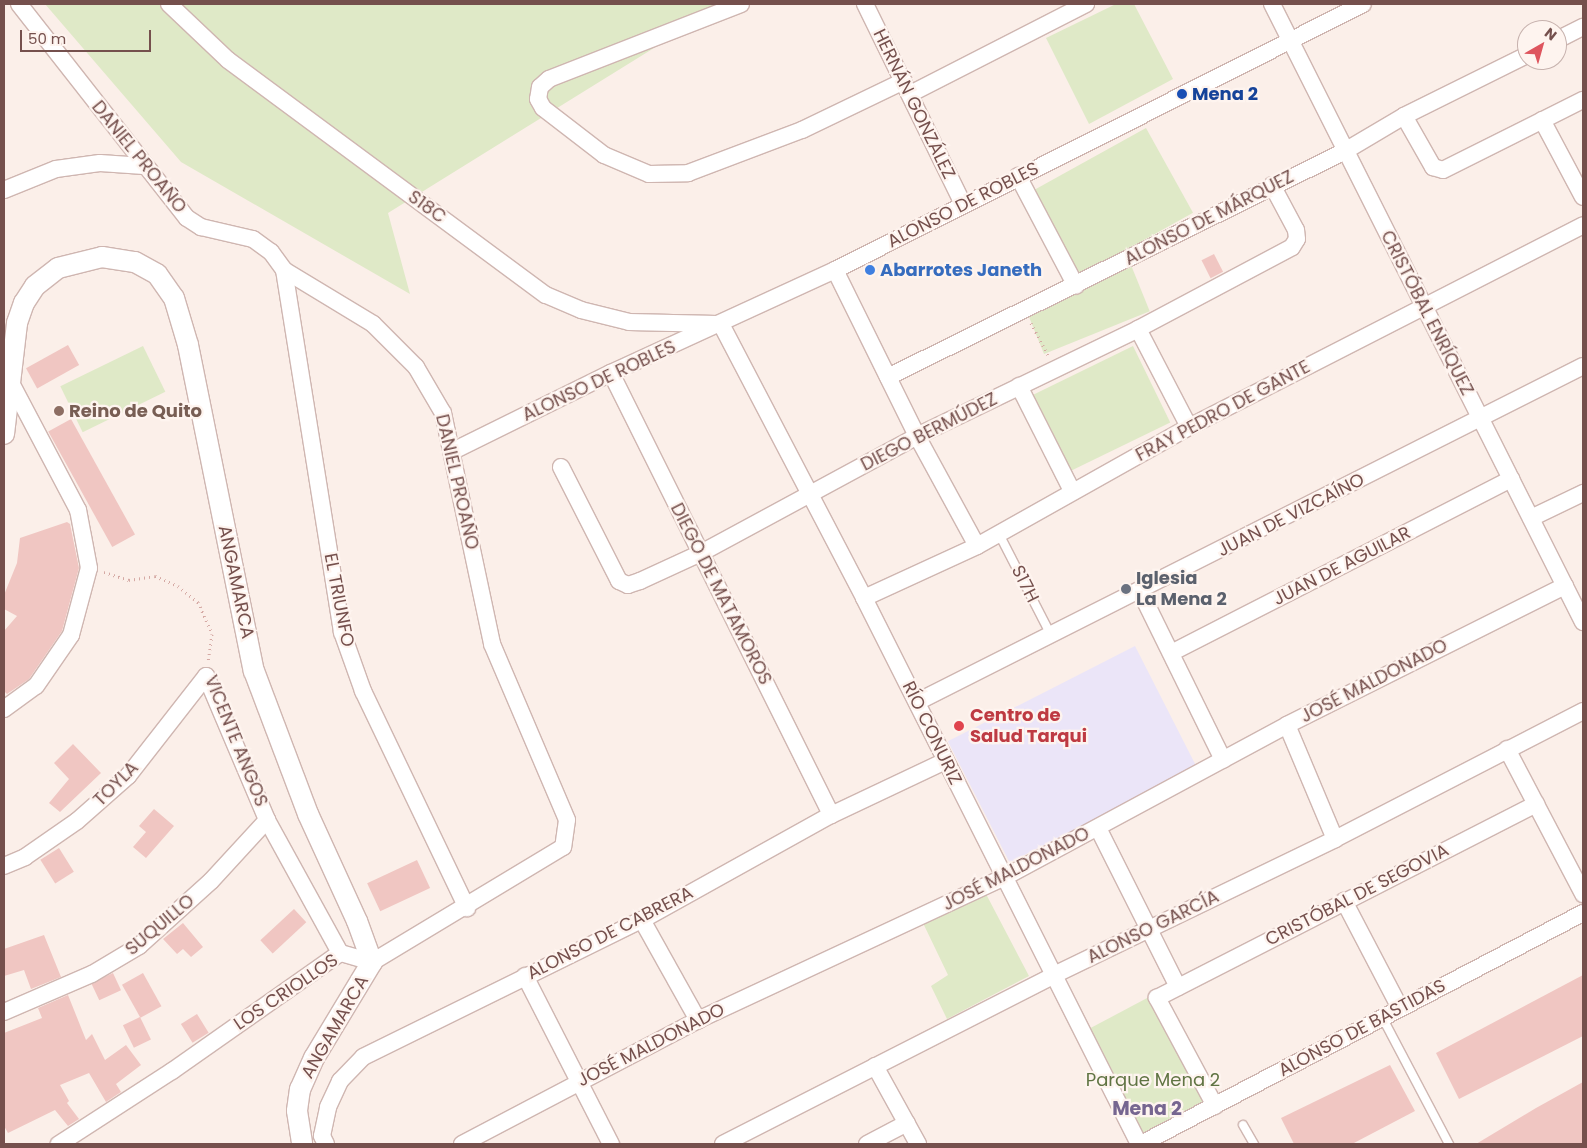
<!DOCTYPE html>
<html>
<head>
<meta charset="utf-8">
<style>
  body { margin:0 }
  #map { position:relative; width:1587px; height:1148px; overflow:hidden; background:#fbefe9; font-family:Poppins,sans-serif }
  div>[style] { position:absolute }
  [style*='--x'] { left:calc(var(--x)*1px); top:calc(var(--y)*1px); width:calc(var(--w)*1px); rotate:calc(var(--a)*1deg) }
  .education>* { inset:0; background:#ebe5f8; transform-origin:0 0 }
  .green>* { inset:0; background:#dfe9c7; transform-origin:0 0 }
  .building>* { inset:0; background:#f0c6c2; transform-origin:0 0 }
  .path>* { height:3px; margin-top:-1.5px; transform-origin:0; background:repeating-linear-gradient(90deg,#d5a9a4 0 1px,transparent 0 5px) }
  .roads { filter:drop-shadow(1px 0 #cfb6b1) drop-shadow(-1px 0 #cfb6b1) drop-shadow(0 1px #cfb6b1) drop-shadow(0 -1px #cfb6b1) }
  .service>* { height:8px; margin:-4px; padding:0 4px; transform-origin:4px; border-radius:4px; background:#fff }
  .minor>* { height:16px; margin:-8px; padding:0 8px; transform-origin:8px; border-radius:8px; background:#fff }
  .tertiary>* { height:20px; margin:-10px; padding:0 10px; transform-origin:10px; border-radius:10px; background:#fff }
  .dots>* { width:14px; height:14px; translate:-50% -50%; box-sizing:border-box; border:2px solid #fef4ef; border-radius:50% }
  span { translate:-50% -50%; white-space:nowrap; text-align:center; line-height:1.15; -webkit-text-stroke:4.5px #fef4ef; paint-order:stroke }
  .transit-label { font-size:18px; color:#164399; font-weight:700 }
  .left { translate:0 -50%; text-align:left }
  .street-label { font-size:18px; color:#75504d }
  .shop-label { font-size:18px; color:#366cbe; font-weight:700 }
  .education-label { font-size:18px; color:#785e54; font-weight:700 }
  .worship-label { font-size:18px; color:#5b616d; font-weight:700 }
  .health-label { font-size:18px; color:#be3a42; font-weight:700 }
  .park-label { font-size:18px; color:#607443 }
  .neighbourhood-label { font-size:19px; color:#766690; font-weight:700 }
  .frame { position:absolute; inset:0; border:5px solid #75504d; pointer-events:none }
  .north { position:absolute; left:1517px; top:20px; width:50px; height:50px; box-sizing:border-box; background:#fef4ef; border:1px solid #c7b2ae; border-radius:50%; rotate:38deg; font-size:14px; font-weight:700; line-height:20px; text-align:center; color:#75504d }
  .north::after { content:''; display:block; margin:auto; width:18px; height:22px; background:#de555e; clip-path:polygon(50% 0,100% 100%,50% 72%,0 100%) }
  .scale { position:absolute; left:20px; top:30px; width:131px; height:22px; box-sizing:border-box; border:2px solid #75504d; border-top:0; padding-left:6px; font-size:15px; line-height:18px; white-space:nowrap; color:#75504d; -webkit-text-stroke:4px #fef4ef; paint-order:stroke }
</style>
</head>
<body>
<div id="map">
  <div class="education">
    <div style="left:1135px;top:646px;width:136px;height:210px;rotate:63deg"></div>
  </div>
  <div class="green">
    <div style="clip-path:polygon(45px 4px,725px 4px,388px 213px,410px 294px,181px 162px)"></div>
    <div style="clip-path:polygon(1116px 4px,1134px 4px,1173px 79px,1089px 124px,1046px 38px)"></div>
    <div style="left:1146px;top:128px;width:97px;height:129px;rotate:61deg"></div>
    <div style="left:1131px;top:265px;width:50px;height:114px;rotate:68deg"></div>
    <div style="left:143px;top:346px;width:51px;height:92px;rotate:64deg"></div>
    <div style="left:1133px;top:346px;width:85px;height:111px;rotate:64deg"></div>
    <div style="clip-path:polygon(986px 894px,1029px 976px,947px 1019px,931px 986px,948px 975px,923px 923px)"></div>
    <div style="left:1149px;top:997px;width:121px;height:71px;rotate:62deg"></div>
  </div>
  <div class="building">
    <div style="left:1214px;top:254px;width:20px;height:14px;rotate:63deg"></div>
    <div style="left:68px;top:345px;width:23px;height:48px;rotate:61deg"></div>
    <div style="left:71px;top:419px;width:132px;height:26px;rotate:61deg"></div>
    <div style="clip-path:polygon(67px 522px,70px 524px,79px 568px,62px 631px,29px 679px,7px 694px,4px 691px,4px 631px,17px 616px,4px 609px,4px 595px,17px 563px,20px 538px)"></div>
    <div style="clip-path:polygon(73px 744px,101px 773px,60px 812px,49px 803px,69px 779px,54px 763px)"></div>
    <div style="clip-path:polygon(154px 809px,174px 826px,146px 858px,133px 847px,146px 832px,139px 826px)"></div>
    <div style="left:59px;top:848px;width:28px;height:22px;rotate:58deg"></div>
    <div style="left:417px;top:860px;width:31px;height:55px;rotate:65deg"></div>
    <div style="left:294px;top:909px;width:18px;height:46px;rotate:47deg"></div>
    <div style="clip-path:polygon(183px 923px,203px 947px,191px 957px,183px 949px,177px 954px,163px 939px)"></div>
    <div style="clip-path:polygon(44px 935px,61px 977px,31px 989px,24px 970px,4px 976px,4px 949px)"></div>
    <div style="left:113px;top:973px;width:19px;height:24px;rotate:65deg"></div>
    <div style="left:143px;top:973px;width:38px;height:24px;rotate:61deg"></div>
    <div style="clip-path:polygon(1583px 975px,1583px 1036px,1459px 1099px,1436px 1053px)"></div>
    <div style="clip-path:polygon(68px 995px,86px 1040px,92px 1034px,105px 1060px,126px 1045px,141px 1065px,116px 1084px,121px 1092px,106px 1102px,89px 1073px,60px 1085px,69px 1101px,67px 1103px,79px 1119px,68px 1126px,55px 1110px,8px 1133px,4px 1126px,4px 1033px,42px 1018px,38px 1008px)"></div>
    <div style="left:197px;top:1014px;width:22px;height:19px;rotate:58deg"></div>
    <div style="left:140px;top:1017px;width:25px;height:19px;rotate:64deg"></div>
    <div style="clip-path:polygon(1390px 1065px,1415px 1111px,1352px 1144px,1294px 1144px,1281px 1118px)"></div>
    <div style="clip-path:polygon(1583px 1082px,1583px 1144px,1476px 1144px,1536px 1108px)"></div>
  </div>
  <div class="path">
    <div style="--x:1031;--y:323;--w:36;--a:62"></div>
    <div style="--x:104;--y:572;--w:26;--a:18"></div>
    <div style="--x:129;--y:580;--w:26;--a:-9"></div>
    <div style="--x:155;--y:576;--w:25;--a:23"></div>
    <div style="--x:178;--y:586;--w:26;--a:39"></div>
    <div style="--x:198;--y:602;--w:35;--a:66"></div>
    <div style="--x:212;--y:634;--w:28;--a:98"></div>
  </div>
  <div class="roads">
    <div class="service">
      <div style="--x:999;--y:534;--w:114;--a:62.8"></div>
      <div style="--x:1382;--y:1017;--w:144;--a:62.2"></div>
      <div style="--x:1243;--y:1125;--w:22;--a:60"></div>
    </div>
    <div class="minor">
      <div style="--x:19;--y:4;--w:272;--a:51.9"></div>
      <div style="--x:187;--y:218;--w:17;--a:33"></div>
      <div style="--x:201;--y:227;--w:53;--a:13"></div>
      <div style="--x:253;--y:239;--w:22;--a:36"></div>
      <div style="--x:271;--y:252;--w:22;--a:54"></div>
      <div style="--x:284;--y:270;--w:104;--a:31.2"></div>
      <div style="--x:373;--y:324;--w:61;--a:45"></div>
      <div style="--x:416;--y:367;--w:53;--a:59.6"></div>
      <div style="--x:443;--y:413;--w:236;--a:78"></div>
      <div style="--x:492;--y:644;--w:191;--a:66.9"></div>
      <div style="--x:567;--y:820;--w:27;--a:98"></div>
      <div style="--x:563;--y:847;--w:223;--a:148.9"></div>
      <div style="--x:372;--y:962;--w:33;--a:-164"></div>
      <div style="--x:340;--y:953;--w:205;--a:144.9"></div>
      <div style="--x:172;--y:1071;--w:135;--a:147.1"></div>
      <div style="--x:169;--y:4;--w:81;--a:43.5"></div>
      <div style="--x:228;--y:60;--w:395;--a:36.5"></div>
      <div style="--x:546;--y:295;--w:38;--a:23"></div>
      <div style="--x:581;--y:310;--w:49;--a:14"></div>
      <div style="--x:629;--y:322;--w:88;--a:1.3"></div>
      <div style="--x:741;--y:4;--w:206;--a:158.7"></div>
      <div style="--x:549;--y:79;--w:12;--a:138"></div>
      <div style="--x:540;--y:87;--w:12;--a:99"></div>
      <div style="--x:538;--y:99;--w:10;--a:61"></div>
      <div style="--x:543;--y:108;--w:77;--a:37.6"></div>
      <div style="--x:604;--y:155;--w:49;--a:22.9"></div>
      <div style="--x:649;--y:174;--w:39;--a:-1"></div>
      <div style="--x:688;--y:173;--w:122;--a:-20.7"></div>
      <div style="--x:802;--y:130;--w:113;--a:-25.7"></div>
      <div style="--x:865;--y:4;--w:223;--a:63.9"></div>
      <div style="--x:1272;--y:4;--w:692;--a:63.29"></div>
      <div style="--x:1557;--y:40;--w:29;--a:-27"></div>
      <div style="--x:910;--y:94;--w:198;--a:-27.1"></div>
      <div style="--x:1404;--y:116;--w:59;--a:60.4"></div>
      <div style="--x:1433;--y:167;--w:10;--a:17"></div>
      <div style="--x:1443;--y:170;--w:157;--a:-26.6"></div>
      <div style="--x:1542;--y:120;--w:87;--a:62"></div>
      <div style="--x:1018;--y:176;--w:124;--a:62.2"></div>
      <div style="--x:4;--y:190;--w:56;--a:-22"></div>
      <div style="--x:56;--y:169;--w:44;--a:-7.8"></div>
      <div style="--x:100;--y:163;--w:44;--a:3.9"></div>
      <div style="--x:284;--y:270;--w:367;--a:80.9"></div>
      <div style="--x:342;--y:632;--w:63;--a:70.4"></div>
      <div style="--x:363;--y:691;--w:241;--a:64.4"></div>
      <div style="--x:835;--y:270;--w:185;--a:63.7"></div>
      <div style="--x:917;--y:436;--w:125;--a:61.4"></div>
      <div style="--x:721;--y:324;--w:309;--a:62.4"></div>
      <div style="--x:864;--y:598;--w:611;--a:63.27"></div>
      <div style="--x:1138;--y:329;--w:110;--a:62.5"></div>
      <div style="--x:611;--y:373;--w:494;--a:63.5"></div>
      <div style="--x:888;--y:377;--w:510;--a:-26.31"></div>
      <div style="--x:1345;--y:151;--w:69;--a:-30.7"></div>
      <div style="--x:1404;--y:116;--w:137;--a:-26.4"></div>
      <div style="--x:1019;--y:386;--w:118;--a:63.2"></div>
      <div style="--x:453;--y:451;--w:176;--a:-26.3"></div>
      <div style="--x:611;--y:373;--w:247;--a:-24.7"></div>
      <div style="--x:835;--y:270;--w:591;--a:-26.74"></div>
      <div style="--x:561;--y:467;--w:128;--a:63"></div>
      <div style="--x:619;--y:581;--w:10;--a:24"></div>
      <div style="--x:628;--y:585;--w:13;--a:-18"></div>
      <div style="--x:640;--y:581;--w:67;--a:-24.7"></div>
      <div style="--x:701;--y:553;--w:246;--a:-28.4"></div>
      <div style="--x:917;--y:436;--w:246;--a:-25.8"></div>
      <div style="--x:1138;--y:329;--w:174;--a:-28"></div>
      <div style="--x:1292;--y:247;--w:9;--a:-58"></div>
      <div style="--x:1297;--y:239;--w:9;--a:-96"></div>
      <div style="--x:1296;--y:230;--w:51;--a:-118.1"></div>
      <div style="--x:1531;--y:518;--w:58;--a:-25.7"></div>
      <div style="--x:1140;--y:591;--w:188;--a:63.8"></div>
      <div style="--x:864;--y:598;--w:124;--a:-24.7"></div>
      <div style="--x:977;--y:546;--w:243;--a:-29.3"></div>
      <div style="--x:1189;--y:427;--w:443;--a:-27.1"></div>
      <div style="--x:1173;--y:652;--w:380;--a:-27.1"></div>
      <div style="--x:917;--y:702;--w:746;--a:-26.77"></div>
      <div style="--x:4;--y:709;--w:39;--a:-36"></div>
      <div style="--x:36;--y:686;--w:62;--a:-55.5"></div>
      <div style="--x:71;--y:635;--w:69;--a:-75"></div>
      <div style="--x:89;--y:568;--w:59;--a:-100.7"></div>
      <div style="--x:78;--y:510;--w:150;--a:-117.8"></div>
      <div style="--x:1287;--y:725;--w:124;--a:67.2"></div>
      <div style="--x:1507;--y:749;--w:164;--a:62.3"></div>
      <div style="--x:1098;--y:828;--w:178;--a:63.3"></div>
      <div style="--x:4;--y:866;--w:23;--a:-23"></div>
      <div style="--x:25;--y:857;--w:63;--a:-34.7"></div>
      <div style="--x:77;--y:821;--w:68;--a:-41.4"></div>
      <div style="--x:128;--y:776;--w:127;--a:-52"></div>
      <div style="--x:206;--y:676;--w:156;--a:67"></div>
      <div style="--x:267;--y:820;--w:152;--a:61.2"></div>
      <div style="--x:1344;--y:901;--w:121;--a:62.4"></div>
      <div style="--x:642;--y:920;--w:115;--a:60.8"></div>
      <div style="--x:525;--y:976;--w:189;--a:62.9"></div>
      <div style="--x:4;--y:1012;--w:96;--a:-23.4"></div>
      <div style="--x:92;--y:974;--w:55;--a:-30.8"></div>
      <div style="--x:139;--y:946;--w:97;--a:-42.1"></div>
      <div style="--x:211;--y:881;--w:83;--a:-47.4"></div>
      <div style="--x:875;--y:1066;--w:89;--a:61.1"></div>
      <div style="--x:1215;--y:1106;--w:123;--a:-118.2"></div>
      <div style="--x:1157;--y:998;--w:426;--a:-27.1"></div>
      <div style="--x:326;--y:1144;--w:9;--a:-117"></div>
      <div style="--x:322;--y:1136;--w:30;--a:-78"></div>
      <div style="--x:328;--y:1107;--w:29;--a:-65"></div>
      <div style="--x:340;--y:1081;--w:33;--a:-46"></div>
      <div style="--x:363;--y:1057;--w:311;--a:-26.2"></div>
      <div style="--x:642;--y:920;--w:216;--a:-29.1"></div>
      <div style="--x:831;--y:815;--w:126;--a:-25.3"></div>
      <div style="--x:462;--y:1144;--w:267;--a:-27.7"></div>
      <div style="--x:698;--y:1020;--w:339;--a:-25"></div>
      <div style="--x:1005;--y:877;--w:320;--a:-28.3"></div>
      <div style="--x:1287;--y:725;--w:311;--a:-26.6"></div>
      <div style="--x:723;--y:1144;--w:372;--a:-27"></div>
      <div style="--x:1054;--y:975;--w:312;--a:-25.8"></div>
      <div style="--x:1335;--y:839;--w:279;--a:-27.3"></div>
      <div style="--x:867;--y:1144;--w:45;--a:-27.7"></div>
      <div style="--x:1141;--y:1144;--w:499;--a:-27.6"></div>
    </div>
    <div class="tertiary">
      <div style="--x:4;--y:434;--w:112;--a:-83.3"></div>
      <div style="--x:17;--y:323;--w:21;--a:-71"></div>
      <div style="--x:24;--y:303;--w:20;--a:-57"></div>
      <div style="--x:35;--y:286;--w:29;--a:-38"></div>
      <div style="--x:58;--y:268;--w:45;--a:-14"></div>
      <div style="--x:102;--y:257;--w:33;--a:9"></div>
      <div style="--x:135;--y:262;--w:25;--a:29"></div>
      <div style="--x:157;--y:274;--w:29;--a:55"></div>
      <div style="--x:174;--y:298;--w:49;--a:73.4"></div>
      <div style="--x:188;--y:345;--w:333;--a:78.6"></div>
      <div style="--x:254;--y:671;--w:153;--a:69.3"></div>
      <div style="--x:308;--y:814;--w:118;--a:65.4"></div>
      <div style="--x:357;--y:921;--w:44;--a:69.9"></div>
      <div style="--x:372;--y:962;--w:112;--a:121.1"></div>
      <div style="--x:314;--y:1058;--w:34;--a:114"></div>
      <div style="--x:300;--y:1089;--w:22;--a:98"></div>
      <div style="--x:297;--y:1111;--w:33;--a:81"></div>
    </div>
  </div>
  <div class="dots">
    <div style="left:1182px;top:94px;background:#1a4fb4"></div>
    <div style="left:870px;top:270px;background:#3f7fe0"></div>
    <div style="left:59px;top:411px;background:#8d6e63"></div>
    <div style="left:1126px;top:589px;background:#6b7280"></div>
    <div style="left:959px;top:726px;background:#e0444e"></div>
  </div>
  <div class="transit-label">
    <span class="left" style="left:1192px;top:94px">Mena 2</span>
  </div>
  <div class="street-label">
    <span style="left:914px;top:104px;rotate:64deg">HERNÁN GONZÁLEZ</span>
    <span style="left:139px;top:157px;rotate:51deg">DANIEL PROAÑO</span>
    <span style="left:963px;top:205px;rotate:-27deg">ALONSO DE ROBLES</span>
    <span style="left:427px;top:207px;rotate:36deg">S18C</span>
    <span style="left:1209px;top:218px;rotate:-27deg">ALONSO DE MÁRQUEZ</span>
    <span style="left:1427px;top:313px;rotate:63deg">CRISTÓBAL ENRÍQUEZ</span>
    <span style="left:599px;top:381px;rotate:-25deg">ALONSO DE ROBLES</span>
    <span style="left:1223px;top:411px;rotate:-28deg">FRAY PEDRO DE GANTE</span>
    <span style="left:929px;top:432px;rotate:-27deg">DIEGO BERMÚDEZ</span>
    <span style="left:457px;top:482px;rotate:77deg">DANIEL PROAÑO</span>
    <span style="left:1291px;top:515px;rotate:-27deg">JUAN DE VIZCAÍNO</span>
    <span style="left:1342px;top:566px;rotate:-27deg">JUAN DE AGUILAR</span>
    <span style="left:236px;top:582px;rotate:78deg">ANGAMARCA</span>
    <span style="left:1025px;top:584px;rotate:63deg">S17H</span>
    <span style="left:721px;top:594px;rotate:63deg">DIEGO DE MATAMOROS</span>
    <span style="left:339px;top:600px;rotate:79deg">EL TRIUNFO</span>
    <span style="left:1374px;top:681px;rotate:-27deg">JOSÉ MALDONADO</span>
    <span style="left:932px;top:733px;rotate:64deg">RÍO CONURIZ</span>
    <span style="left:236px;top:741px;rotate:68deg">VICENTE ANGOS</span>
    <span style="left:116px;top:784px;rotate:-45deg">TOYLA</span>
    <span style="left:1016px;top:869px;rotate:-27deg">JOSÉ MALDONADO</span>
    <span style="left:1357px;top:895px;rotate:-27deg">CRISTÓBAL DE SEGOVIA</span>
    <span style="left:160px;top:925px;rotate:-40deg">SUQUILLO</span>
    <span style="left:1153px;top:927px;rotate:-26deg">ALONSO GARCÍA</span>
    <span style="left:610px;top:933px;rotate:-27deg">ALONSO DE CABRERA</span>
    <span style="left:286px;top:992px;rotate:-34deg">LOS CRIOLLOS</span>
    <span style="left:335px;top:1027px;rotate:-60deg">ANGAMARCA</span>
    <span style="left:1362px;top:1028px;rotate:-28deg">ALONSO DE BASTIDAS</span>
    <span style="left:651px;top:1045px;rotate:-27deg">JOSÉ MALDONADO</span>
  </div>
  <div class="shop-label">
    <span class="left" style="left:880px;top:270px">Abarrotes Janeth</span>
  </div>
  <div class="education-label">
    <span class="left" style="left:69px;top:411px">Reino de Quito</span>
  </div>
  <div class="worship-label">
    <span class="left" style="left:1136px;top:589px">Iglesia<br>La Mena 2</span>
  </div>
  <div class="health-label">
    <span class="left" style="left:970px;top:726px">Centro de<br>Salud Tarqui</span>
  </div>
  <div class="park-label">
    <span style="left:1153px;top:1080px">Parque Mena 2</span>
  </div>
  <div class="neighbourhood-label">
    <span style="left:1147px;top:1109px">Mena 2</span>
  </div>
  <div class="frame"></div>
  <div class="north">N</div>
  <div class="scale">50 m</div>
</div>
</body>
</html>
